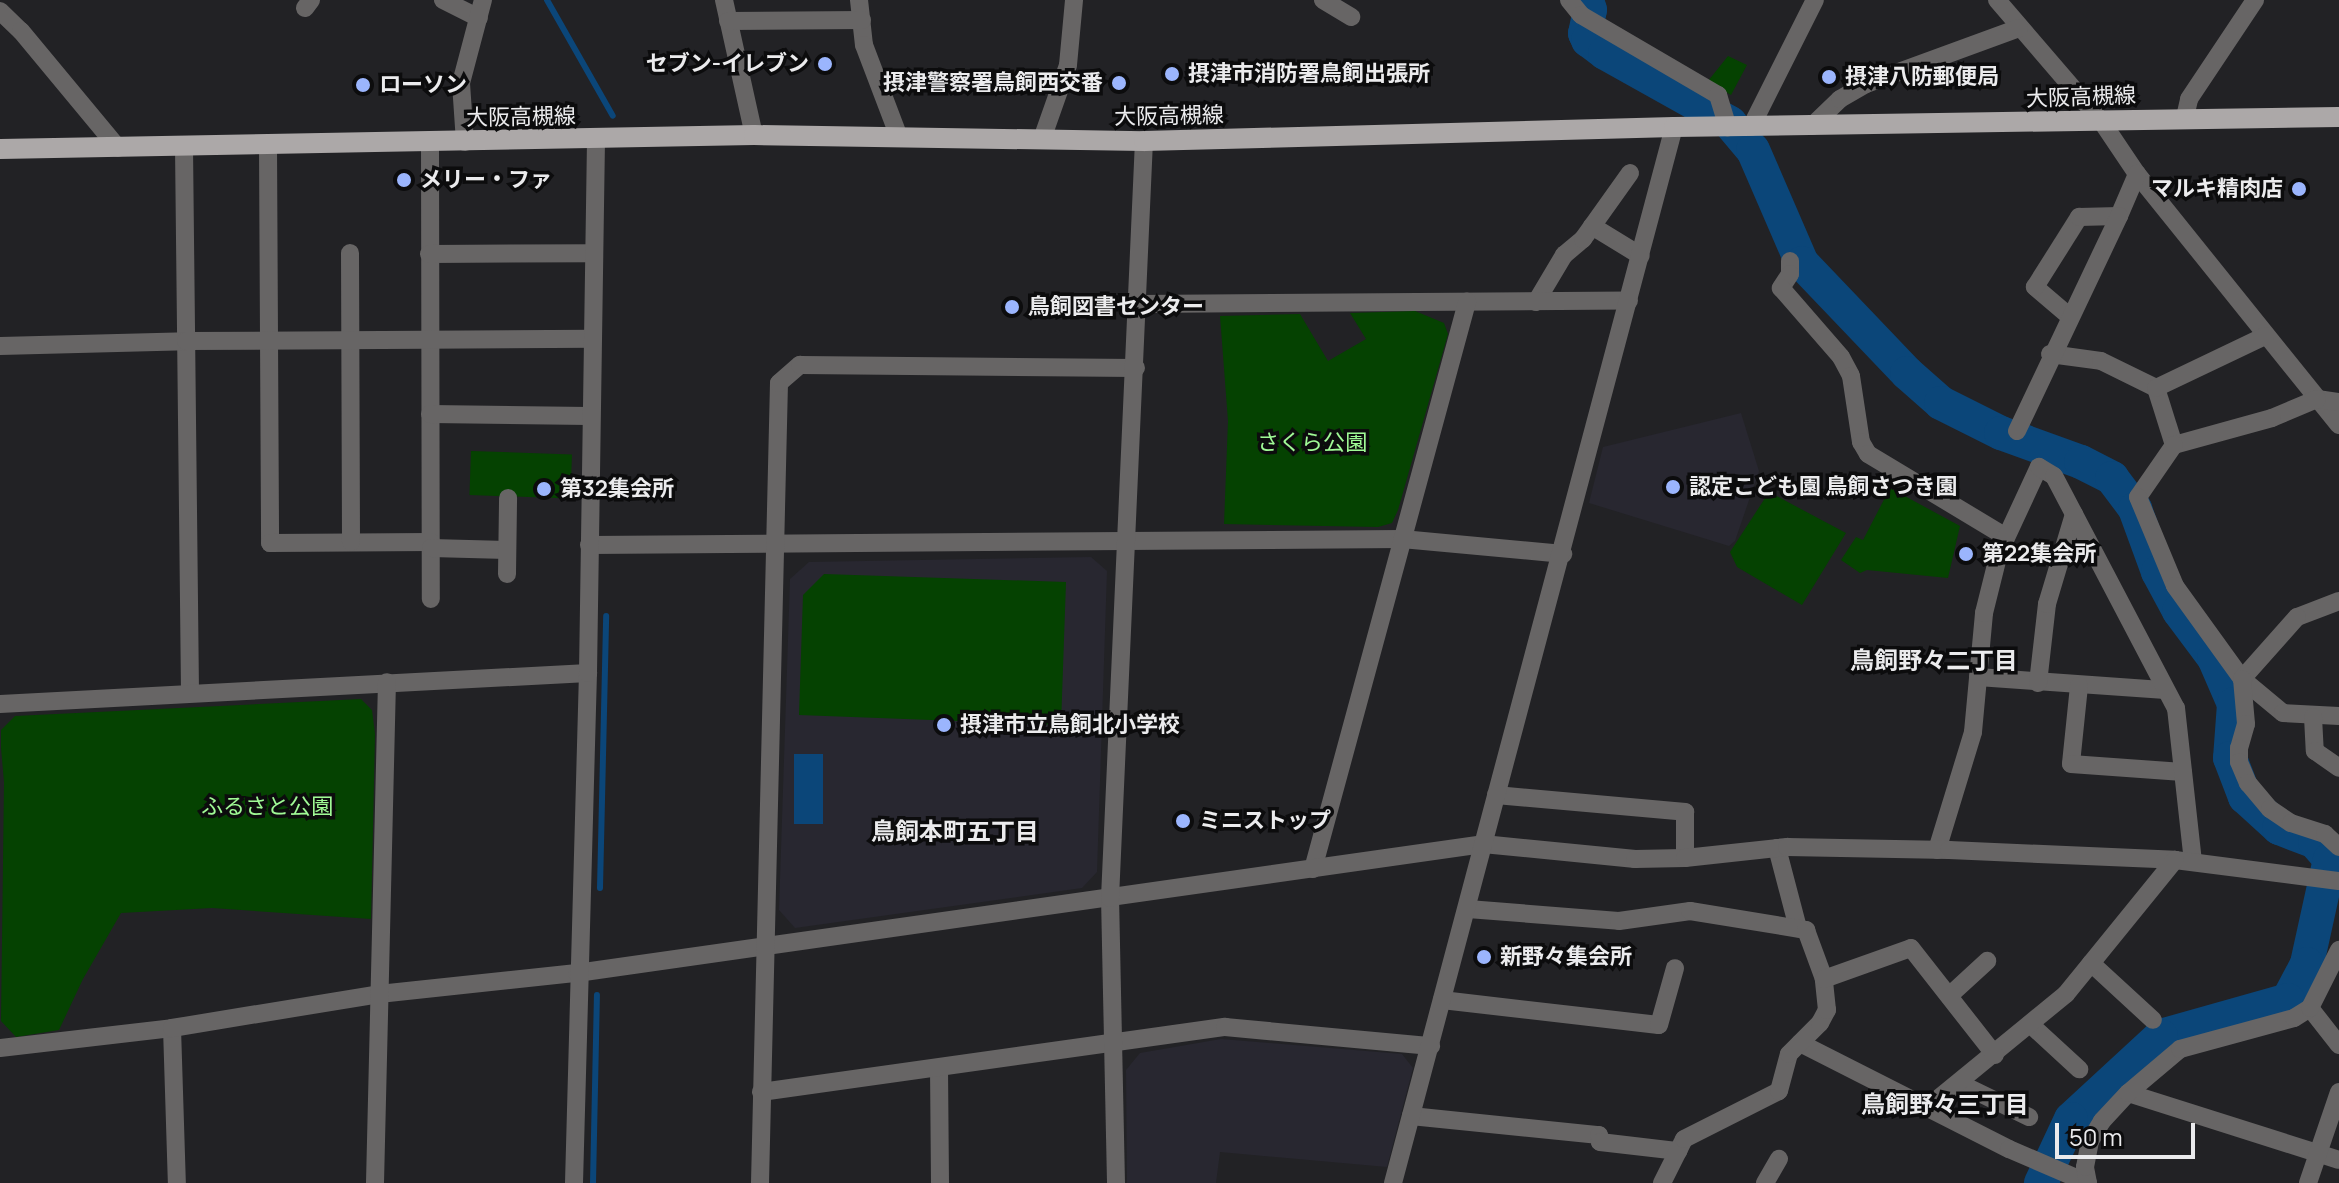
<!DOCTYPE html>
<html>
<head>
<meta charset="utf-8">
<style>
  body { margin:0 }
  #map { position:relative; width:2339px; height:1183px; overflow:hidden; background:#222225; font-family:Manrope,"Noto Sans JP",sans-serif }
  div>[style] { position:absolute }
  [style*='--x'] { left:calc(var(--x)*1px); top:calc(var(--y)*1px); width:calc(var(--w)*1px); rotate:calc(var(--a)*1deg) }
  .built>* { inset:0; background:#282730 }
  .green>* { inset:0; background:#054201; transform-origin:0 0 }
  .water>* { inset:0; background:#0b4679; transform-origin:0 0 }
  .stream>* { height:6px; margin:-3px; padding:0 3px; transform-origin:3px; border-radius:3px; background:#0b4679 }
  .river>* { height:34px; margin:-17px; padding:0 17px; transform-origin:17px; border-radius:17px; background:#0b4679 }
  .minor>* { height:18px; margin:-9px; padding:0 9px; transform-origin:9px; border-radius:9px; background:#676565 }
  .major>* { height:20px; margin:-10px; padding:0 10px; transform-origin:10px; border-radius:10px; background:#aca8a8 }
  .dots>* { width:22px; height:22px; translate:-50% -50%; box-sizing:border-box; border:4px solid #0c0c0d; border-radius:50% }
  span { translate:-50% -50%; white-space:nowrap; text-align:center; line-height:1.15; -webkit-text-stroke:7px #0c0c0d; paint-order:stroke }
  .poi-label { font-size:22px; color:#ebebed; font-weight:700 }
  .right { translate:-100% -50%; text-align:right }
  .left { translate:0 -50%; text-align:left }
  .street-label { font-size:22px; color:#ebebed }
  .park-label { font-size:22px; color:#a0fa96 }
  .neighbourhood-label { font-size:24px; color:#ebebed; font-weight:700 }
  .scale { position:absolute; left:2055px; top:1123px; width:140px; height:36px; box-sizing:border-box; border:4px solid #ebebed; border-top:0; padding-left:10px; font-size:24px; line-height:28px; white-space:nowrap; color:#ebebed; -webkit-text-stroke:6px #0c0c0d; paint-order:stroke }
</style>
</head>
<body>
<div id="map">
  <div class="built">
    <div style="clip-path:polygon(1741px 413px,1759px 471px,1735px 541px,1729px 546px,1589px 503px,1603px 447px)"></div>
    <div style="clip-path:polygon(1091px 557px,1107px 571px,1097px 872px,1082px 888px,795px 928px,779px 910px,790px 579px,809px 562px)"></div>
    <div style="clip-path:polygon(1221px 1039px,1402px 1054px,1413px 1068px,1387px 1167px,1220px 1152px,1216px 1183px,1127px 1183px,1126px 1070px,1140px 1053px)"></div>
  </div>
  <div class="green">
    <div style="clip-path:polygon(1728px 56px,1747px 65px,1731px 95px,1708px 81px)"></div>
    <div style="clip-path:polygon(1415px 311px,1444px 323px,1448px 334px,1398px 510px,1392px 523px,1378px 527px,1224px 524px,1228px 421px,1220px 316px,1300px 314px,1328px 361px,1366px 339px,1350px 313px)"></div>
    <div style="left:471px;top:451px;width:101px;height:44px;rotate:2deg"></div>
    <div style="clip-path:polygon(1890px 488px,1960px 526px,1948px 578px,1867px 570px,1860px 573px,1841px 560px,1856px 537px,1863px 540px)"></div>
    <div style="clip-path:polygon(1769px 492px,1846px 533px,1802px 605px,1737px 567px,1730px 552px)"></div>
    <div style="clip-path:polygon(824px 574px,1066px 582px,1061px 725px,799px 715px,803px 595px)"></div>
    <div style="clip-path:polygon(361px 699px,372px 710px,375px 734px,371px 919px,212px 908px,121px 913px,83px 979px,59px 1030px,16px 1037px,1px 1021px,4px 782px,1px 748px,1px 730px,15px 716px)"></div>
  </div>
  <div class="water">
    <div style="left:794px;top:754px;width:29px;height:70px"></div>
  </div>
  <div class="stream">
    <div style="--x:547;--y:0;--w:133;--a:60.4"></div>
    <div style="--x:600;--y:888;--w:272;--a:-88.7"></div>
    <div style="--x:593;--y:1183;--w:188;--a:-88.8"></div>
  </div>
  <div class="river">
    <div style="--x:1587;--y:0;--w:10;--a:73"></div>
    <div style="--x:1590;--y:10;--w:24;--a:102"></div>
    <div style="--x:1585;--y:33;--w:8;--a:67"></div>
    <div style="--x:1588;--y:40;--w:21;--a:37"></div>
    <div style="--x:1605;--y:53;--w:143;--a:29.2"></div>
    <div style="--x:1730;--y:123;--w:35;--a:50"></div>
    <div style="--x:1753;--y:150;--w:123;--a:66.6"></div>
    <div style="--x:1802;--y:263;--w:152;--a:46.3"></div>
    <div style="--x:1907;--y:373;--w:45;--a:41.4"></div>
    <div style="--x:1941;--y:403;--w:67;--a:26.6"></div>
    <div style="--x:2001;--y:433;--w:85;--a:19.9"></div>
    <div style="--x:2081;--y:462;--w:35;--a:27"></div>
    <div style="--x:2112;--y:478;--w:39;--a:53"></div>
    <div style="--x:2135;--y:509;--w:67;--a:69.9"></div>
    <div style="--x:2158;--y:572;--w:44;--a:61.7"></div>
    <div style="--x:2179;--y:611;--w:59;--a:53.3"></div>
    <div style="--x:2214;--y:658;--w:50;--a:66.5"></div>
    <div style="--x:2234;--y:704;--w:54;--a:94.2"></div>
    <div style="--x:2230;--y:758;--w:42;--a:69"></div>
    <div style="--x:2245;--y:797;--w:46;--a:42.4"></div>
    <div style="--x:2279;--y:828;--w:39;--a:21"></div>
    <div style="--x:2315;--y:842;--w:23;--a:49"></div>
    <div style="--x:2330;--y:859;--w:107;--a:102.4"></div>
    <div style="--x:2307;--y:964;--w:41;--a:117.8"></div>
    <div style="--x:2288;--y:1000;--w:132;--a:164.2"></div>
    <div style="--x:2161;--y:1036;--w:122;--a:137.3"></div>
    <div style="--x:2071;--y:1119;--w:71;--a:115.1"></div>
  </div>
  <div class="minor">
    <div style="--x:443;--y:0;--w:40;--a:26.6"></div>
    <div style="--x:724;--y:0;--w:138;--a:77.5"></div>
    <div style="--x:859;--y:0;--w:45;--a:83.7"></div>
    <div style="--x:864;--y:45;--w:98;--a:69.2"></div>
    <div style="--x:1323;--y:0;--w:33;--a:31"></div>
    <div style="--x:1569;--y:0;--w:19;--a:51"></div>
    <div style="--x:1581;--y:15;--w:159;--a:30.3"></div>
    <div style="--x:1718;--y:95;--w:34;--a:73"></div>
    <div style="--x:1997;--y:0;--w:161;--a:49.3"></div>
    <div style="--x:2102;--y:122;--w:63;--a:56.1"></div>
    <div style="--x:2137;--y:174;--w:322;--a:51.2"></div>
    <div style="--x:305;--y:8;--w:10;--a:-53"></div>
    <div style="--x:0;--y:11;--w:29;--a:44"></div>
    <div style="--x:21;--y:31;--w:152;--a:50.3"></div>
    <div style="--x:728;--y:21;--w:134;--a:-0.4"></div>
    <div style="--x:2185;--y:117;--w:18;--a:-77"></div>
    <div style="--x:2189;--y:99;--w:119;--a:-56.3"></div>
    <div style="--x:1812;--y:126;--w:39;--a:-44"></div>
    <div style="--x:1840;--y:99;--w:30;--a:-30"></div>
    <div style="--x:1866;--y:84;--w:163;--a:-20.1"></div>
    <div style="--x:1751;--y:127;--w:142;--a:-63.3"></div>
    <div style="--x:1042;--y:139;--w:78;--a:-70.6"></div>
    <div style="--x:1068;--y:65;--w:65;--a:-84.7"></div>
    <div style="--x:465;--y:142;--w:59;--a:-93.9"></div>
    <div style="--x:461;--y:83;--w:86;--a:-75.2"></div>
    <div style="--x:430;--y:143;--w:456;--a:89.9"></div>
    <div style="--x:268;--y:146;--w:397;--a:89.7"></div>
    <div style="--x:270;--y:543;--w:161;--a:-0.4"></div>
    <div style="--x:184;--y:147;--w:546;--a:89.37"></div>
    <div style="--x:1592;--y:226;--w:57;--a:31.5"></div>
    <div style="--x:350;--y:253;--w:289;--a:89.8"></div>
    <div style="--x:429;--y:254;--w:165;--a:-0.3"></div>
    <div style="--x:1790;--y:261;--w:13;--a:90"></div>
    <div style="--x:1790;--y:274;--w:17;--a:123"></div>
    <div style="--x:1781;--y:288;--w:91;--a:49"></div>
    <div style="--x:1841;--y:357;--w:21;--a:62"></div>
    <div style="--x:1851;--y:376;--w:67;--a:81.4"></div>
    <div style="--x:1861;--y:442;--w:14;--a:60"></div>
    <div style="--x:1868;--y:454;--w:161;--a:31"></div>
    <div style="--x:1536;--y:302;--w:55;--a:-59.2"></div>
    <div style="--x:1564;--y:255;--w:25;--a:-40"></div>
    <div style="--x:1583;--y:239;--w:81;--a:-54.5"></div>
    <div style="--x:1138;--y:304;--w:491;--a:-0.4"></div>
    <div style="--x:2069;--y:316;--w:45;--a:-139.5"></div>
    <div style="--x:2035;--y:287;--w:83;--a:-57.8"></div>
    <div style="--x:2079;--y:217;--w:40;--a:-1.4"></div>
    <div style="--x:2119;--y:216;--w:46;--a:-66.8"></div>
    <div style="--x:0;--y:346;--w:186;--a:-1.5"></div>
    <div style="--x:186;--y:341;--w:407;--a:-0.3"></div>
    <div style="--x:2050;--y:354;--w:51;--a:7.8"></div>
    <div style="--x:2101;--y:361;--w:61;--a:26.1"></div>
    <div style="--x:2156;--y:388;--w:60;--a:72.5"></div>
    <div style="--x:2156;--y:388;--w:121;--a:-25.5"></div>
    <div style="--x:2339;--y:402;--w:22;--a:-172"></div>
    <div style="--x:2317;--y:399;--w:49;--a:157.1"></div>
    <div style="--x:2272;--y:418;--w:102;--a:164.6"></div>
    <div style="--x:2174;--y:445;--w:63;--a:124.7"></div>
    <div style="--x:2138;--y:497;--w:96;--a:67.4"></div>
    <div style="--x:2175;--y:586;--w:115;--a:54.2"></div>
    <div style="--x:2242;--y:679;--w:53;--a:39.7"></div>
    <div style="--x:2283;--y:713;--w:56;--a:3.1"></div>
    <div style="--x:430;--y:414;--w:159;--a:0.7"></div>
    <div style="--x:2017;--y:431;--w:238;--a:-64.6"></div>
    <div style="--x:589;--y:545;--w:813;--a:-0.42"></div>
    <div style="--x:1402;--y:539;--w:162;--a:5.3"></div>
    <div style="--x:431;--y:548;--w:76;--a:1.5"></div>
    <div style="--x:507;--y:574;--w:76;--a:-89.2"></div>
    <div style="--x:2339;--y:601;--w:45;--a:159.1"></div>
    <div style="--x:2297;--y:617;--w:83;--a:131.6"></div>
    <div style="--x:2242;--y:679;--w:45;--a:84.9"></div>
    <div style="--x:2246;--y:724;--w:25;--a:106"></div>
    <div style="--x:2239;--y:748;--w:14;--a:90"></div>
    <div style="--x:2239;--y:762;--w:23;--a:67"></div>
    <div style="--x:2248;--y:783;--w:34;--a:50"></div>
    <div style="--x:2270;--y:809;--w:25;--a:34"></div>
    <div style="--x:2291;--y:823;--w:36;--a:18"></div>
    <div style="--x:2325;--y:834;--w:19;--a:43"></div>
    <div style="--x:1978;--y:677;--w:188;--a:4"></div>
    <div style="--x:2038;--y:683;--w:80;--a:-83.5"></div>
    <div style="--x:2047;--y:604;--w:94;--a:-73.3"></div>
    <div style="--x:2079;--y:686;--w:78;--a:95.9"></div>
    <div style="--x:2071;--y:764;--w:112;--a:4.1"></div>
    <div style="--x:0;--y:704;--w:589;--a:-3.02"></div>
    <div style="--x:2313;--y:717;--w:34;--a:87"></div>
    <div style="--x:2315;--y:751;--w:29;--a:35"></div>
    <div style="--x:1496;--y:795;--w:190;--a:5.1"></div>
    <div style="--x:1685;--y:812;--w:46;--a:90"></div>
    <div style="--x:1777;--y:848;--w:83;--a:75.3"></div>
    <div style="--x:1937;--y:850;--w:123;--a:-73"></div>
    <div style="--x:1973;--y:732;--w:120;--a:-84.7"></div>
    <div style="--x:1984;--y:613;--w:62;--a:-76"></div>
    <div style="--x:1999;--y:553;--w:95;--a:-65.1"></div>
    <div style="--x:2039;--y:467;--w:17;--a:31"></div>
    <div style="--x:2054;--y:476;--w:262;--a:62.3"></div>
    <div style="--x:2176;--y:708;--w:155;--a:83.7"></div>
    <div style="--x:1313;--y:869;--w:588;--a:-74.8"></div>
    <div style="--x:1468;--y:909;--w:151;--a:4.5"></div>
    <div style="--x:1619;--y:921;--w:72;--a:-8"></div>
    <div style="--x:1690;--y:911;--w:118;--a:9.3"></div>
    <div style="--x:1806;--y:930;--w:52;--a:69.8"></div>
    <div style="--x:2091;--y:963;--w:84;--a:42.6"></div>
    <div style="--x:1949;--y:996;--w:52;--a:-42.6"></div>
    <div style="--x:1442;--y:1000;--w:218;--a:6.6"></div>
    <div style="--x:1659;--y:1025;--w:59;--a:-74.3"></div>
    <div style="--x:2310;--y:1008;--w:47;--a:51.9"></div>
    <div style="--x:2030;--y:1024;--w:67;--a:42.6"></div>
    <div style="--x:172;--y:1028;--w:155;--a:88.2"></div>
    <div style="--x:1800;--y:1043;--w:234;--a:26.9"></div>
    <div style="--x:2009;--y:1149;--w:86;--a:23.3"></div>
    <div style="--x:0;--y:1048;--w:173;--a:-6.6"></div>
    <div style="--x:172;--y:1028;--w:210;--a:-9.3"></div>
    <div style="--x:379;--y:994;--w:199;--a:-6.1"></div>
    <div style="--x:577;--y:973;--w:915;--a:-8.1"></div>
    <div style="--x:1483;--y:844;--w:153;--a:5.6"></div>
    <div style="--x:1635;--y:859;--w:50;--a:-1.1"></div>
    <div style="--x:1685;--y:858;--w:103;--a:-6.2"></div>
    <div style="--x:1787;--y:847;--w:162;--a:1.1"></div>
    <div style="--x:1949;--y:850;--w:226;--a:2.5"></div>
    <div style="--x:2175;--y:860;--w:165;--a:7.3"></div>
    <div style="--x:939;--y:1068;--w:115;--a:89.5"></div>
    <div style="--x:1959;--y:1083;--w:78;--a:25.9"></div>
    <div style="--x:761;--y:1092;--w:469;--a:-8"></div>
    <div style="--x:1225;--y:1027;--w:207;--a:5.3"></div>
    <div style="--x:2128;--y:1093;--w:221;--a:17.6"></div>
    <div style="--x:1928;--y:1107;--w:178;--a:-39.3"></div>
    <div style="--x:2066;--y:994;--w:173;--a:-50.9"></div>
    <div style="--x:1411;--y:1116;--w:189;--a:5.8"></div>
    <div style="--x:1599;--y:1135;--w:7;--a:82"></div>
    <div style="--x:1600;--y:1142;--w:79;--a:6.6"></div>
    <div style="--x:375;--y:1183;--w:501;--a:-88.63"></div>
    <div style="--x:574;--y:1183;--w:510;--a:-88.43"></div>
    <div style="--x:588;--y:673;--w:534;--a:-89.14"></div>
    <div style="--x:760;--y:1183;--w:800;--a:-88.64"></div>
    <div style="--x:779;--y:383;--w:28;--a:-41"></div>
    <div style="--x:800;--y:365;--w:336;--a:0.5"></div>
    <div style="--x:1116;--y:1183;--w:285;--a:-91.2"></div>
    <div style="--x:1110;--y:898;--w:758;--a:-87.43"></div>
    <div style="--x:1393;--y:1183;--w:1093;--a:-75.1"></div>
    <div style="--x:1662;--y:1183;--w:49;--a:-63.4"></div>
    <div style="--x:1684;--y:1139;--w:106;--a:-26.8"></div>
    <div style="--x:1779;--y:1091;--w:38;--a:-75"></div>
    <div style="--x:1789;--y:1054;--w:44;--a:-45"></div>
    <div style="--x:1820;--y:1023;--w:15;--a:-62"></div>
    <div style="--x:1827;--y:1010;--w:31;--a:-96"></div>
    <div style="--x:1824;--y:979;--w:92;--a:-19.6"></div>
    <div style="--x:1911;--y:948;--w:136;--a:51.9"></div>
    <div style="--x:1765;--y:1183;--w:28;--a:-60"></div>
    <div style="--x:2088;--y:1183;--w:16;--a:-101"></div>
    <div style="--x:2085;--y:1167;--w:26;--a:-79"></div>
    <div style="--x:2090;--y:1141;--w:23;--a:-59"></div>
    <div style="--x:2102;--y:1121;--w:38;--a:-47"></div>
    <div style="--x:2128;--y:1093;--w:68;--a:-40.2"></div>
    <div style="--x:2180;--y:1049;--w:118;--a:-15.2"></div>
    <div style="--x:2294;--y:1018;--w:19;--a:-32"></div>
    <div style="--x:2310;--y:1008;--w:65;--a:-63.4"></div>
    <div style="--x:2308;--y:1183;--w:96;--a:-71.2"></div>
  </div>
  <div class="major">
    <div style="--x:0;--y:149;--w:754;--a:-1.06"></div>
    <div style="--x:754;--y:135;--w:390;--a:0.9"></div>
    <div style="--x:1144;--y:141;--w:530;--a:-1.51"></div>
    <div style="--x:1674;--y:127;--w:665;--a:-0.86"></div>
  </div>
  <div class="dots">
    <div style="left:825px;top:64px;background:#9bb5fd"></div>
    <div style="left:1172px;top:74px;background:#9bb5fd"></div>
    <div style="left:1829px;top:77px;background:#9bb5fd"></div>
    <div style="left:1119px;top:83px;background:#9bb5fd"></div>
    <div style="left:363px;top:85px;background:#9bb5fd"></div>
    <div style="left:404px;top:180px;background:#9bb5fd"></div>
    <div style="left:2299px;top:189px;background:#9bb5fd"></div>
    <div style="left:1012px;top:307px;background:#9bb5fd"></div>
    <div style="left:1673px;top:487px;background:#9bb5fd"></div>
    <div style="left:544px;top:489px;background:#9bb5fd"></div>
    <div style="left:1966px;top:554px;background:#9bb5fd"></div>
    <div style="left:944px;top:725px;background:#9bb5fd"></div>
    <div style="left:1183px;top:821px;background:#9bb5fd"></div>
    <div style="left:1484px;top:957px;background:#9bb5fd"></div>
  </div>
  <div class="poi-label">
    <span class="right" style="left:809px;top:64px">セブン-イレブン</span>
    <span class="left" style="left:1188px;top:74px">摂津市消防署鳥飼出張所</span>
    <span class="left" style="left:1845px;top:77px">摂津八防郵便局</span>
    <span class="right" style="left:1103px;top:83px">摂津警察署鳥飼西交番</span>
    <span class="left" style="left:379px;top:85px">ローソン</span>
    <span class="left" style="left:420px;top:180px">メリー・ファ</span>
    <span class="right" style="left:2283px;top:189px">マルキ精肉店</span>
    <span class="left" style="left:1028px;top:307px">鳥飼図書センター</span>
    <span class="left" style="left:1689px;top:487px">認定こども園 鳥飼さつき園</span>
    <span class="left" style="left:560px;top:489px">第32集会所</span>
    <span class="left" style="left:1982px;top:554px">第22集会所</span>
    <span class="left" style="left:960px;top:725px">摂津市立鳥飼北小学校</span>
    <span class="left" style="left:1199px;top:821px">ミニストップ</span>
    <span class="left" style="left:1500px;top:957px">新野々集会所</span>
  </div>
  <div class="street-label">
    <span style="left:2081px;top:97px;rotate:-2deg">大阪高槻線</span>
    <span style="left:1169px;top:116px;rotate:-1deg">大阪高槻線</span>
    <span style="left:521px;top:117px;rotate:-1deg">大阪高槻線</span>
  </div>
  <div class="park-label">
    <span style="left:1312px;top:443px">さくら公園</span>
    <span style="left:267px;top:807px">ふるさと公園</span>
  </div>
  <div class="neighbourhood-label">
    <span style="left:1934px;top:660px">鳥飼野々二丁目</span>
    <span style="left:955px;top:831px">鳥飼本町五丁目</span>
    <span style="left:1945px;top:1104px">鳥飼野々三丁目</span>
  </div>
  <div class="scale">50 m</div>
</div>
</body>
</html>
